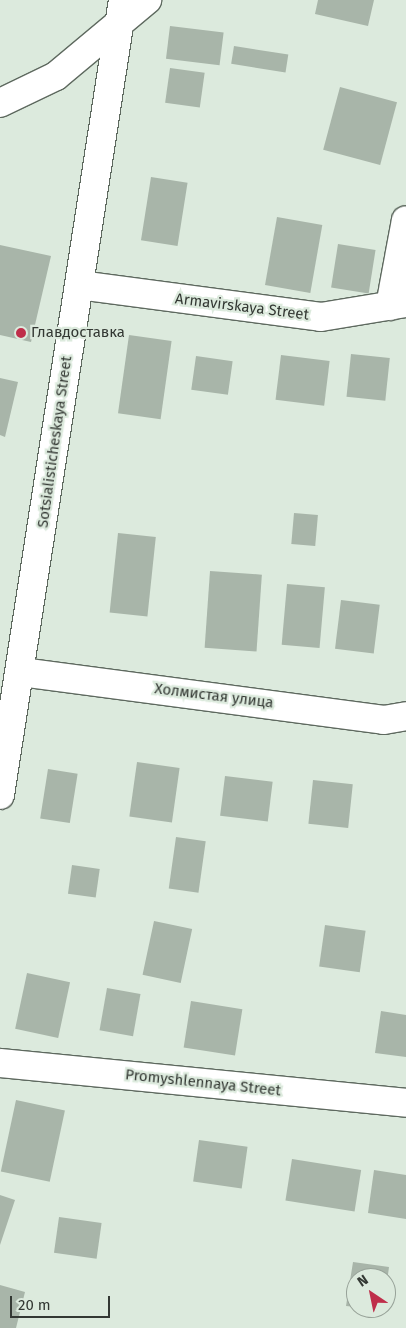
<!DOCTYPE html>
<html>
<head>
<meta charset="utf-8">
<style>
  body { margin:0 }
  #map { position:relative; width:406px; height:1328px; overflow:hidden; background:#dceadd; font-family:"Fira Sans",sans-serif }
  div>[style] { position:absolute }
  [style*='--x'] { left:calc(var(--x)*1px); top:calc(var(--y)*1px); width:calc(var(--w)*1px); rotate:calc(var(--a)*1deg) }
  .building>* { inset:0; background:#a8b5a9; transform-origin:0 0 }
  .roads { filter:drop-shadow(1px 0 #5e695f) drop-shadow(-1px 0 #5e695f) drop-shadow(0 1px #5e695f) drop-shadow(0 -1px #5e695f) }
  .minor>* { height:28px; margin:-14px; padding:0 14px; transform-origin:14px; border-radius:14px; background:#fff }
  .dots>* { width:14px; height:14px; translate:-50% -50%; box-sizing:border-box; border:2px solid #dceadd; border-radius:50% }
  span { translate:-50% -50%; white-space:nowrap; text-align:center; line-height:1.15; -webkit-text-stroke:4.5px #dceadd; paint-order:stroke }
  .street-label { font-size:15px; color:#333833 }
  .poi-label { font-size:15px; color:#333833 }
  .left { translate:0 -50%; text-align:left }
  .north { position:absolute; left:346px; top:1268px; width:50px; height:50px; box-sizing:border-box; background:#dceadd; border:1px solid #98a399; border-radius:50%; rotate:326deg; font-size:14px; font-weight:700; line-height:20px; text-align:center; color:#333833 }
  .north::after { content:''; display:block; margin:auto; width:18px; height:22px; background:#bf2e4a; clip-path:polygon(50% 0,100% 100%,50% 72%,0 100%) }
  .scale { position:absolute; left:10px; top:1296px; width:100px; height:22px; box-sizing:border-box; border:2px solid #333833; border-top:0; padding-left:6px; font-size:15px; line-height:18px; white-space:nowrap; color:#333833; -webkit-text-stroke:4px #dceadd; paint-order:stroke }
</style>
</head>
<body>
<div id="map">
  <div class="building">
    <div style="clip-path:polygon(318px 0,374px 0,368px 26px,315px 14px)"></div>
    <div style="left:170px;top:26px;width:54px;height:33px;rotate:7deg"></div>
    <div style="left:234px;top:46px;width:55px;height:18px;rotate:9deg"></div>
    <div style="left:170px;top:68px;width:35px;height:35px;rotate:8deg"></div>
    <div style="left:340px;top:87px;width:59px;height:65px;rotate:15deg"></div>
    <div style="left:151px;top:177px;width:37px;height:64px;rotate:9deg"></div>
    <div style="left:277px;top:217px;width:46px;height:69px;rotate:10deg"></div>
    <div style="left:338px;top:244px;width:38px;height:44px;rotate:9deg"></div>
    <div style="clip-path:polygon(0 245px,51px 256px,31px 342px,0 335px)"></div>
    <div style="left:129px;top:335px;width:43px;height:79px;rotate:8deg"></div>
    <div style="left:351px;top:354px;width:39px;height:43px;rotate:6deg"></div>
    <div style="left:281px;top:355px;width:49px;height:45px;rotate:7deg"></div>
    <div style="left:196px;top:356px;width:37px;height:34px;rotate:8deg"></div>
    <div style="clip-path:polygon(0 378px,18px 382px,5px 437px,0 435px)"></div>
    <div style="left:294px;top:513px;width:24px;height:31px;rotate:5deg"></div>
    <div style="left:118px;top:533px;width:38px;height:80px;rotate:6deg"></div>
    <div style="left:210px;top:571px;width:52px;height:77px;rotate:4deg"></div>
    <div style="left:287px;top:584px;width:38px;height:61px;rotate:5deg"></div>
    <div style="left:341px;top:600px;width:39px;height:49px;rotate:7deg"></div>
    <div style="left:137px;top:762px;width:43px;height:55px;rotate:8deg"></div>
    <div style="left:48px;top:769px;width:30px;height:50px;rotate:9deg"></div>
    <div style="left:225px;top:776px;width:48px;height:40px;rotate:7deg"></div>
    <div style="left:313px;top:780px;width:40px;height:44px;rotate:6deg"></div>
    <div style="left:176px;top:837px;width:30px;height:52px;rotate:8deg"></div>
    <div style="left:72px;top:865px;width:28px;height:29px;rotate:8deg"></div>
    <div style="left:154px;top:921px;width:39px;height:55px;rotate:12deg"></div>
    <div style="left:325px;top:925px;width:41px;height:42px;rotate:8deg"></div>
    <div style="left:27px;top:973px;width:44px;height:57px;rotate:12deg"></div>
    <div style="left:107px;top:988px;width:34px;height:43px;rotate:10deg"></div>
    <div style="left:191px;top:1001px;width:52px;height:47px;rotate:9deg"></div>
    <div style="clip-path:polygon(381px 1011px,406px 1015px,406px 1057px,375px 1053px)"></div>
    <div style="left:16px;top:1100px;width:50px;height:73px;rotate:12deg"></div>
    <div style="left:199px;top:1140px;width:49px;height:42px;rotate:8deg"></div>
    <div style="left:292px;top:1159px;width:70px;height:42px;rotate:9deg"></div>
    <div style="clip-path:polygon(374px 1170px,406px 1175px,406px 1219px,368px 1213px)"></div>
    <div style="clip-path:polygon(0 1195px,15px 1200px,0 1245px)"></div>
    <div style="left:59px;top:1217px;width:43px;height:36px;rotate:8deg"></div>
    <div style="clip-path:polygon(353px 1262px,389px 1267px,387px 1282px,386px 1278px,356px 1278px,356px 1307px,346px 1306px)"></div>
    <div style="clip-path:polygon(0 1285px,25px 1292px,16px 1328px,0 1328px)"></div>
    <div style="clip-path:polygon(368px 1308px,383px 1308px,383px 1311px)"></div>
  </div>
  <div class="roads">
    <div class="minor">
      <div style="--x:0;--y:103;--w:62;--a:-25.7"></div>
      <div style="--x:56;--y:76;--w:119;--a:-39.9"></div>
      <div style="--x:79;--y:285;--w:244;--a:7.5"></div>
      <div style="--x:321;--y:317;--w:86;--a:-9.4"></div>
      <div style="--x:390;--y:306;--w:87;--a:-79.5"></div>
      <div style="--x:21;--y:672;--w:366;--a:7.5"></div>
      <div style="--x:384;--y:720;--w:22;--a:-10"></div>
      <div style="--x:0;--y:795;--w:804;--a:-81.21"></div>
      <div style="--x:0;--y:1063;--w:408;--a:5.6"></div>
    </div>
  </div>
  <div class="dots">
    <div style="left:21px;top:333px;background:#bf2e4a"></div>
  </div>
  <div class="street-label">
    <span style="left:242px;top:307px;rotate:7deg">Armavirskaya Street</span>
    <span style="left:55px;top:442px;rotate:-82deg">Sotsialisticheskaya Street</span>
    <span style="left:214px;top:696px;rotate:7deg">Холмистая улица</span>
    <span style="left:203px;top:1083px;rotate:6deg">Promyshlennaya Street</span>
  </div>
  <div class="poi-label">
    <span class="left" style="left:31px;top:333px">Главдоставка</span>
  </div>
  <div class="north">N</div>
  <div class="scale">20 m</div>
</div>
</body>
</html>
